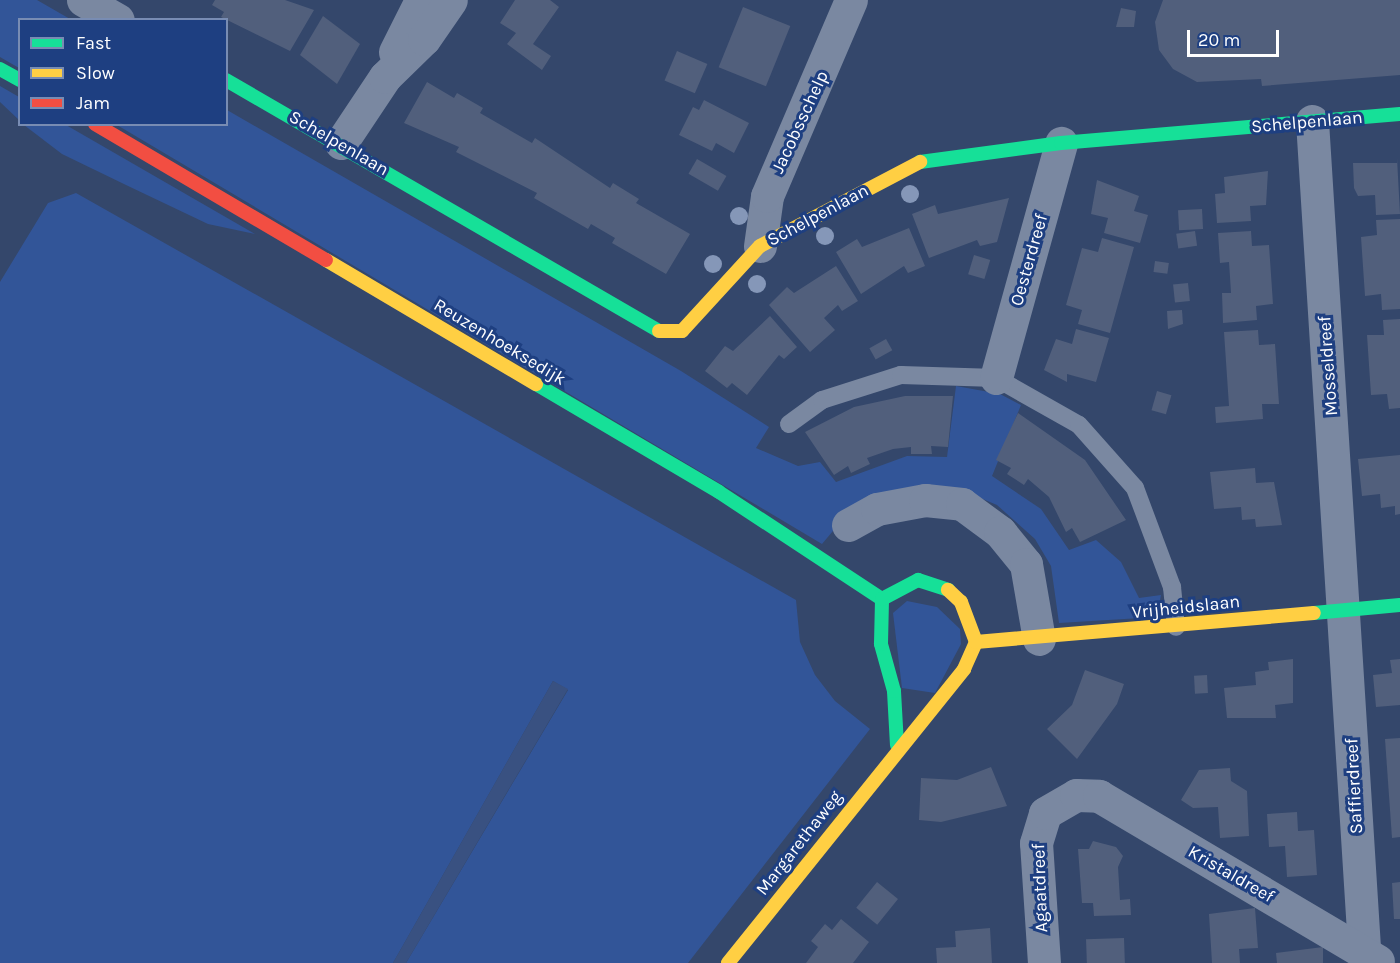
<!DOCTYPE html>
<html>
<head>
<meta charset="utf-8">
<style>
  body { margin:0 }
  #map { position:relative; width:1400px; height:963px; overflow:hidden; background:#34476b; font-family:Karla,sans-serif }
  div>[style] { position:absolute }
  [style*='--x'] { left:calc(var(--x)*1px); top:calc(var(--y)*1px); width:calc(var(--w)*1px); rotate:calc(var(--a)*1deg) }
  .green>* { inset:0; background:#325598 }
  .water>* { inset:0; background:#395181 }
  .building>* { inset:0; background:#515f7c; transform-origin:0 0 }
  .lane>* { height:18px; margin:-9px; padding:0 9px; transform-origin:9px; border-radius:9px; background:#7a88a1 }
  .street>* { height:33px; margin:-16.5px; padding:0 16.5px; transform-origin:16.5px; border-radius:16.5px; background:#7a88a1 }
  .fast>* { height:14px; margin:-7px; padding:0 7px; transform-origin:7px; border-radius:7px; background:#16e098 }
  .slow>* { height:14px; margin:-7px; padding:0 7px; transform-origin:7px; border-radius:7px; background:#ffcf43 }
  .jam>* { height:14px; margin:-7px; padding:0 7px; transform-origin:7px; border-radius:7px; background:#f24e42 }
  .trees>* { width:18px; height:18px; margin:-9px; border-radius:50%; background:#8597b8 }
  span { translate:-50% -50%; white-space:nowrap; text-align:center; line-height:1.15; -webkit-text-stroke:6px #1e3f81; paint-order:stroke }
  .street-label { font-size:18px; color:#fff }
  .legend { position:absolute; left:18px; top:18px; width:210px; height:108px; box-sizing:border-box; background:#1e3f81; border:2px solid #788cb3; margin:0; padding:8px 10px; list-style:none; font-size:18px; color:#fff }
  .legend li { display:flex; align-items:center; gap:12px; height:30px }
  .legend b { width:30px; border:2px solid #788cb3 }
  .scale { position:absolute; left:1187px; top:30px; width:92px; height:27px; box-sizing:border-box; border:3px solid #fff; border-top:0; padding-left:8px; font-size:18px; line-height:21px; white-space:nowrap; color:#fff; -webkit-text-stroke:4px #1e3f81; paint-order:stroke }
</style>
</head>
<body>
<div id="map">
  <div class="green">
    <div style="clip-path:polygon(0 0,37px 0,70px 19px,20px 20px,19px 68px,0 57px)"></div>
    <div style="clip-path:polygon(0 86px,19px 97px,19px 120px,0 102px)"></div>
    <div style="clip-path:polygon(227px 110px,681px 371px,769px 427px,756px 448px,798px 466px,820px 462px,836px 482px,907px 456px,947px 457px,956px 386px,1000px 394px,1021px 405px,992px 476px,1041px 509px,1069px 550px,1096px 540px,1121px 562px,1139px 598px,1161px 595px,1157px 617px,1059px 623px,1051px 566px,1035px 539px,997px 505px,954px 487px,843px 519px,822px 544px,117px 125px,226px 124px)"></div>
    <div style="clip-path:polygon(24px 125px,66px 125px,255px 234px,208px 224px,126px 185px,62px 154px)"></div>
    <div style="clip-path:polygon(76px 193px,796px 600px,800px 642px,815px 675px,835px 701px,870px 729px,688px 963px,406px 963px,568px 690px,553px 681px,393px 963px,0 963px,0 282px,48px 203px)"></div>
    <div style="clip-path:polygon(907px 601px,937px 607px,960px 629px,961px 644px,935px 693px,902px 688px,893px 613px)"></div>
  </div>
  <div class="water">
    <div style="clip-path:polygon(553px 681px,568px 689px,406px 963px,393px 963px)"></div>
  </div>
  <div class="building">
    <div style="clip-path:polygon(215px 0,285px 0,314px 10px,290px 51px,221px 17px,224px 12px,212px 5px)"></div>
    <div style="clip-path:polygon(515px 0,550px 0,559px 7px,533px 44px,551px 56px,542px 70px,507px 44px,516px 33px,500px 23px)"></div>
    <div style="clip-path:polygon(1163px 0,1400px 0,1400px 75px,1262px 86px,1261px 79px,1197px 82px,1173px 69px,1159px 50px,1155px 22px)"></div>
    <div style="left:743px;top:7px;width:51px;height:65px;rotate:22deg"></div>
    <div style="clip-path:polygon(1121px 8px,1136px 11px,1134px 27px,1116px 27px)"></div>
    <div style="clip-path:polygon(323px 16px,360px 44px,337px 84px,300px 55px)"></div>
    <div style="left:677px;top:51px;width:33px;height:32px;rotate:23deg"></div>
    <div style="clip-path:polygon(427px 82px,454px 98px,457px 93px,483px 108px,480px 113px,532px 143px,535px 138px,610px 188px,613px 183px,639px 199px,636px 203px,690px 234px,666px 274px,612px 243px,615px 238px,591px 224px,588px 229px,534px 198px,537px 193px,456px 152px,459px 147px,404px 123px)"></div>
    <div style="clip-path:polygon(704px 100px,749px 123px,734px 153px,716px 143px,712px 151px,679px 135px,693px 107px,699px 110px)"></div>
    <div style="clip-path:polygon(1397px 158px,1400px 214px,1376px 215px,1375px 195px,1358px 196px,1354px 188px,1353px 163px,1397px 163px)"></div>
    <div style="left:697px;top:159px;width:34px;height:17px;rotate:30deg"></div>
    <div style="clip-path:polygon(1268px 171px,1266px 205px,1250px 206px,1251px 221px,1217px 223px,1215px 194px,1225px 193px,1224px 177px)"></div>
    <div style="clip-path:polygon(1097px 180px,1139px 196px,1134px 211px,1148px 215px,1140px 243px,1104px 233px,1108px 218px,1091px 214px)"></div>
    <div style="clip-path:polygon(1009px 198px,997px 242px,980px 246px,977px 240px,929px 258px,912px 214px,935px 205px,938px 214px)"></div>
    <div style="left:1202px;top:209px;width:20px;height:24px;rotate:87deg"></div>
    <div style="clip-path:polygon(1400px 219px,1400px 309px,1382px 310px,1381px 294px,1365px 296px,1361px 237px,1377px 235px,1376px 220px)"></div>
    <div style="clip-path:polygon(909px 228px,925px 266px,908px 273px,904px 266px,861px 294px,836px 252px,857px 239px,862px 247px)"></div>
    <div style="left:1195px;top:231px;width:15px;height:19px;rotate:82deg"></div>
    <div style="clip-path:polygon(1251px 231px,1252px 246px,1269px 245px,1273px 304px,1256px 306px,1257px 320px,1223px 323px,1222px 293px,1231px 293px,1230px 277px,1229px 262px,1220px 263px,1218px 233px)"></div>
    <div style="clip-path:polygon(1102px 238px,1134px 247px,1110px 333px,1078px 324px,1082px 310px,1066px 305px,1082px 248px,1098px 252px)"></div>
    <div style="left:974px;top:255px;width:17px;height:20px;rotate:17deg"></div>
    <div style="left:1155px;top:261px;width:14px;height:11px;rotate:8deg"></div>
    <div style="clip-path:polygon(836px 266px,858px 301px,842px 311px,838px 305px,824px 318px,835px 330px,810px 352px,769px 305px,787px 287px,794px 293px)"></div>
    <div style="left:1188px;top:283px;width:18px;height:15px;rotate:84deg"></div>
    <div style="clip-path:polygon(1182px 310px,1183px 324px,1168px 329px,1167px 311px)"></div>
    <div style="clip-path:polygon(770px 316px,797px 347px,784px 359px,779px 355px,747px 395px,732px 383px,727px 388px,705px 371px,725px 346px,733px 351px)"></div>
    <div style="clip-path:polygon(1400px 319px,1400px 408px,1389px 409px,1387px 394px,1371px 395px,1367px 335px,1384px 335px,1383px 320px)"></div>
    <div style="clip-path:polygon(1076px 329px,1109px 338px,1096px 382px,1067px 374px,1067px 382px,1044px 370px,1056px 339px,1072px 344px)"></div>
    <div style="clip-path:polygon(1258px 330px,1259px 345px,1275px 344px,1279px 404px,1262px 404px,1263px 419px,1216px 423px,1215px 407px,1229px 406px,1224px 332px)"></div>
    <div style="left:886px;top:339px;width:13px;height:19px;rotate:61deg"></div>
    <div style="left:1157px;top:391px;width:15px;height:20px;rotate:16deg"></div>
    <div style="clip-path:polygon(905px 396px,953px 396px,948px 447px,931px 446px,932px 454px,911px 454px,911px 447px,893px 449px,867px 458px,870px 464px,851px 473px,848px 466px,834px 475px,805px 432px,854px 407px)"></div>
    <div style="clip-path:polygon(1018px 413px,1085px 460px,1126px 520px,1080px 542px,1072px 528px,1066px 532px,1049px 497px,1028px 479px,1024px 485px,1007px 474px,1011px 468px,996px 460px)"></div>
    <div style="clip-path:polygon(1400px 455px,1400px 514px,1395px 515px,1395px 506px,1381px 508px,1380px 494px,1362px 496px,1358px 459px)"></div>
    <div style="clip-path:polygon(1255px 468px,1256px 483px,1274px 482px,1282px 525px,1256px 527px,1255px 519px,1242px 520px,1241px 507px,1214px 509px,1210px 472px)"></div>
    <div style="clip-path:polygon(1293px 659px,1293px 703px,1275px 705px,1276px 718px,1227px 718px,1224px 688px,1256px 685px,1255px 672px,1269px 670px,1268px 662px)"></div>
    <div style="clip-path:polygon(1400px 659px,1400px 705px,1376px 707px,1373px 675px,1392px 673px,1390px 660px)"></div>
    <div style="clip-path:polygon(1085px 670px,1124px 684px,1117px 704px,1077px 759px,1047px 729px,1072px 705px)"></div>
    <div style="left:1207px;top:675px;width:18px;height:13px;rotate:87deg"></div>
    <div style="clip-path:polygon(1400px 738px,1400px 837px,1392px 838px,1385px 739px)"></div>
    <div style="clip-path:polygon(991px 767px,1007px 806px,941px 822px,919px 820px,921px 778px,957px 780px)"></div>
    <div style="clip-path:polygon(1230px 768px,1231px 781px,1247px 791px,1249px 836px,1220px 838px,1218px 807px,1193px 808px,1181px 800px,1199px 770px)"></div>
    <div style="clip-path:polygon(1297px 812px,1298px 831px,1314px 830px,1317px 875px,1287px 877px,1285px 846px,1269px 847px,1267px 814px)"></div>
    <div style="clip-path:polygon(1093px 841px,1116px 847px,1123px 856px,1118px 867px,1120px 900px,1130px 899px,1131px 915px,1094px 916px,1093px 903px,1082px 903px,1078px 849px,1089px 849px)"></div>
    <div style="left:877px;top:882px;width:27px;height:33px;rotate:39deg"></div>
    <div style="clip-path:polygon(1400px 882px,1400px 919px,1394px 919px,1392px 883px)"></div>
    <div style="clip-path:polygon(1255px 908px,1258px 948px,1239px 949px,1240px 963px,1212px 963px,1209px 914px)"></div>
    <div style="clip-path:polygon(841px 919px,869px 942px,853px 963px,806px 963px,818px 947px,811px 941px,825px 924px,832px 930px)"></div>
    <div style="clip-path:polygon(990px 928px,992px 963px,937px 963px,936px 948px,956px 947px,955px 931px)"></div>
    <div style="left:1124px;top:938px;width:25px;height:38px;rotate:88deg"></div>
    <div style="clip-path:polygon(1323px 947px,1323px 963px,1277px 963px,1276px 953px)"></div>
  </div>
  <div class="lane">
    <div style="--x:789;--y:424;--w:41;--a:-36"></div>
    <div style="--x:822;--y:400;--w:83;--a:-17.6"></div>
    <div style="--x:901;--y:375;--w:95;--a:1.8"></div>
    <div style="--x:996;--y:378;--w:95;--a:29.5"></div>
    <div style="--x:1079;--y:425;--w:84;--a:48.4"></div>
    <div style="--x:1135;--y:488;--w:106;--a:69.5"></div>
    <div style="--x:1172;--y:587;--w:40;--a:84.3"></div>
  </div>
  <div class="street">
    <div style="--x:83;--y:0;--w:40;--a:29.7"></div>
    <div style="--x:395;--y:52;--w:58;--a:-63.4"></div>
    <div style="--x:1312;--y:121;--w:844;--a:86.4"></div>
    <div style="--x:341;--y:143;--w:79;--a:-56.3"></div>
    <div style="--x:385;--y:77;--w:54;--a:-44.3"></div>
    <div style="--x:424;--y:39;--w:47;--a:-55.3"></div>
    <div style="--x:760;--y:246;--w:50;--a:-82"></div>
    <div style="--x:767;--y:196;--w:213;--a:-66.8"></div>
    <div style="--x:996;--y:378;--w:244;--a:-74.5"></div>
    <div style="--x:848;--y:525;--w:33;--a:-29"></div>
    <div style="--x:877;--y:509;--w:49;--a:-10.6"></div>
    <div style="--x:925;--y:500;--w:37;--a:6"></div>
    <div style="--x:962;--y:504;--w:47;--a:36.4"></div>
    <div style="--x:1000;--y:532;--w:41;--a:50.9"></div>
    <div style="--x:1026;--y:564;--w:76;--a:80.2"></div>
    <div style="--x:1044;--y:963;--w:120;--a:-93.8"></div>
    <div style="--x:1036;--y:843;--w:31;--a:-73"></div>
    <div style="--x:1045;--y:813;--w:36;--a:-30"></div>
    <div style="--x:1076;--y:795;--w:23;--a:2"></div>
    <div style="--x:1099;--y:796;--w:324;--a:30.6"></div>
  </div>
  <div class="fast">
    <div style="--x:0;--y:69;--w:23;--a:29"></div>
    <div style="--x:226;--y:80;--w:500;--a:30.1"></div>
    <div style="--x:920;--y:162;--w:142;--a:-7.7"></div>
    <div style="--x:1061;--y:143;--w:340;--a:-4.9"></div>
    <div style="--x:536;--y:384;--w:212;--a:30.5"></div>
    <div style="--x:719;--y:492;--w:195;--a:33.3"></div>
    <div style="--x:1314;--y:613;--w:86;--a:-5.3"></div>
    <div style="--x:897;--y:745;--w:54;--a:-93.2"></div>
    <div style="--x:894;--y:691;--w:49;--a:-105.5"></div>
    <div style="--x:881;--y:644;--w:45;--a:-88.7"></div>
    <div style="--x:882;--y:599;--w:41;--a:-27.8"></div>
    <div style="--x:918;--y:580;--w:32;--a:18"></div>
  </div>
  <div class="slow">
    <div style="--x:326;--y:260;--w:244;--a:30.6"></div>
    <div style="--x:659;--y:331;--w:23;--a:0"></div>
    <div style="--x:682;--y:331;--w:115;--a:-47.5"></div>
    <div style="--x:760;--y:246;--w:181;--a:-27.7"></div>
    <div style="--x:976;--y:642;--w:339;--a:-4.9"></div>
    <div style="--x:728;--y:963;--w:377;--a:-51.2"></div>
    <div style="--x:964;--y:669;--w:30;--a:-66"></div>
    <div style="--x:976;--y:642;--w:43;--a:-110.6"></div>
    <div style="--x:961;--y:602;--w:18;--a:-137"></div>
  </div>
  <div class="jam">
    <div style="--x:95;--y:124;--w:268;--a:30.5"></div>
  </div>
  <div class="trees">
    <div style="left:910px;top:194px"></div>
    <div style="left:739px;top:216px"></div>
    <div style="left:825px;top:236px"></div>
    <div style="left:713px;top:264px"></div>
    <div style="left:757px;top:284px"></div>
  </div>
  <div class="street-label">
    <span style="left:800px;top:122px;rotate:-65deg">Jacobsschelp</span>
    <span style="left:1307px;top:122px;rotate:-5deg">Schelpenlaan</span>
    <span style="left:339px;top:143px;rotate:30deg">Schelpenlaan</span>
    <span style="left:818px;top:215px;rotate:-28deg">Schelpenlaan</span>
    <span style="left:1029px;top:260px;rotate:-74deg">Oesterdreef</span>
    <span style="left:500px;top:342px;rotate:31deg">Reuzenhoeksedijk</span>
    <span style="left:1328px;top:366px;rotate:-94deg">Mosseldreef</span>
    <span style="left:1186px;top:607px;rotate:-6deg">Vrijheidslaan</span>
    <span style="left:1354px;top:786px;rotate:-93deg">Saffierdreef</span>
    <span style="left:799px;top:843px;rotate:-52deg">Margarethaweg</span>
    <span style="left:1231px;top:874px;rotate:30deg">Kristaldreef</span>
    <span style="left:1040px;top:888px;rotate:-92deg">Agaatdreef</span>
  </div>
  <ul class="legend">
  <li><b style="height:8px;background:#16e098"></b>Fast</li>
  <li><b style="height:8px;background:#ffcf43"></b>Slow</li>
  <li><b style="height:8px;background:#f24e42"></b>Jam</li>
  </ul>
  <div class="scale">20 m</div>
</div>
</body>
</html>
